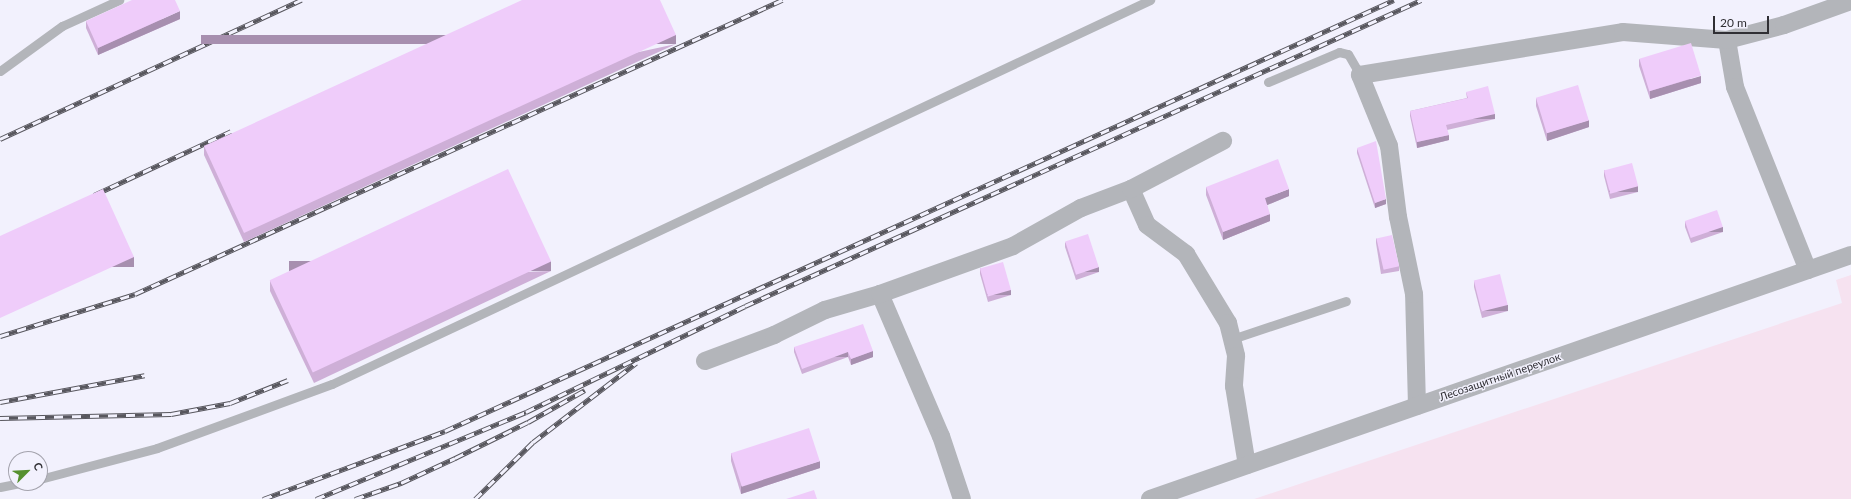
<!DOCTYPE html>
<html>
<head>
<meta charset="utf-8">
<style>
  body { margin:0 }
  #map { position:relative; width:1851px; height:499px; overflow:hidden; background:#f2f1fd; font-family:Lato,sans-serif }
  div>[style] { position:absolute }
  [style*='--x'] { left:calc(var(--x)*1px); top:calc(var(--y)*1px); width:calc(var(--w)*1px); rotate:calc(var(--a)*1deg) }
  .industrial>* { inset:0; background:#f6e2f0 }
  .service>* { height:9px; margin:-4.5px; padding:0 4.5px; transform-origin:4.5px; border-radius:4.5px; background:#b3b5ba }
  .minor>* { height:18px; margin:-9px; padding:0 9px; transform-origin:9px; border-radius:9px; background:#b3b5ba }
  .rail>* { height:4.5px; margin-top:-2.25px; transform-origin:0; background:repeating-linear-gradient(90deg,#f2f1fd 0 9px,#58575e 0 18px); box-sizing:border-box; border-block:1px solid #58575e }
  .wall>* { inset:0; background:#ceafd7 }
  .shaded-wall>* { inset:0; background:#a78faf; transform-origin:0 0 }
  .building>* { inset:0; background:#efccfa; transform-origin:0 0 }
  span { translate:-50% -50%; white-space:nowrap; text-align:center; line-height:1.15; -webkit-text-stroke:3px #f2f1fd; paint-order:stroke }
  .street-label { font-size:11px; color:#302f34 }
  .north { position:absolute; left:8px; top:451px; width:40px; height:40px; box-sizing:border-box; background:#f2f1fd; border:1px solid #a4a3ad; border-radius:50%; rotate:66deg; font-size:11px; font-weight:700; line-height:16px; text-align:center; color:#302f34 }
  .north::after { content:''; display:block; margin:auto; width:14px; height:18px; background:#55902f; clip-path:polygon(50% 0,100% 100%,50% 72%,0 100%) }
  .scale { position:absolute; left:1713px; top:16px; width:56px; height:18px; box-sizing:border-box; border:2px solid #302f34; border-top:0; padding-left:5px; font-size:12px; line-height:14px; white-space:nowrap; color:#302f34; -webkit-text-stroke:3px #f2f1fd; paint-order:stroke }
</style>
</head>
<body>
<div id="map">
  <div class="industrial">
    <div style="clip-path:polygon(1851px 275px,1851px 499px,1254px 499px,1842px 303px,1836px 280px)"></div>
  </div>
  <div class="service">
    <div style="--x:0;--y:71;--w:77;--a:-36"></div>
    <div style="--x:62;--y:26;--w:63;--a:-24.5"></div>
    <div style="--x:1268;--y:82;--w:77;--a:-22.9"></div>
    <div style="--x:1339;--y:52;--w:9;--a:13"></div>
    <div style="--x:1348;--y:54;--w:24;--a:60"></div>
    <div style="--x:1232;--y:339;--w:120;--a:-18.4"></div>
    <div style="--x:40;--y:479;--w:121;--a:-14.8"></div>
    <div style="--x:157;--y:448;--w:186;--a:-20.1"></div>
    <div style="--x:332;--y:384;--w:904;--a:-25.15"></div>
    <div style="--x:0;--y:487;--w:20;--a:-11"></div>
  </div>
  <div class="minor">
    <div style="--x:1727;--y:40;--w:48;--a:80.3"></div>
    <div style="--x:1735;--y:87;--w:197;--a:68.3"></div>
    <div style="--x:1131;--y:189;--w:39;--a:66"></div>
    <div style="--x:1147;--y:225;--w:49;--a:36.6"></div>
    <div style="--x:1186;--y:254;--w:81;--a:58.7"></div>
    <div style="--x:1228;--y:323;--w:34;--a:76"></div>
    <div style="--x:1236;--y:356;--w:30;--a:94"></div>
    <div style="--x:1234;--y:386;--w:80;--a:80.7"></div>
    <div style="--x:880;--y:294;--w:155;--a:66.8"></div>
    <div style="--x:941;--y:436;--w:66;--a:71.6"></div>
    <div style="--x:705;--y:361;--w:74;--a:-20.6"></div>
    <div style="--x:774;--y:335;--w:57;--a:-26.1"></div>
    <div style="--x:825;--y:310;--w:57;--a:-16.2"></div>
    <div style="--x:880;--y:294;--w:141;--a:-19.8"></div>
    <div style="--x:1013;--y:246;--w:78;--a:-29.2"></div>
    <div style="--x:1081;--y:208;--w:53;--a:-20.8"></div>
    <div style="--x:1131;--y:189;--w:104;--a:-27.6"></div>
    <div style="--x:1417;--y:406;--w:112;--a:-91.5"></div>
    <div style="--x:1414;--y:294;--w:79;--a:-101.7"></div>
    <div style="--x:1398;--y:217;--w:72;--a:-97.2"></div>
    <div style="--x:1389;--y:146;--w:77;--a:-112.2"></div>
    <div style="--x:1360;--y:75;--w:266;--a:-9.3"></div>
    <div style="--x:1623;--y:32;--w:104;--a:4.4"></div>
    <div style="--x:1727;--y:40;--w:59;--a:-14.7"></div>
    <div style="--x:1784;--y:25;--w:71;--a:-19.7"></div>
    <div style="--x:1150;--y:499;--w:742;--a:-19.19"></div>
  </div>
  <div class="rail">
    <div style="--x:0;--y:139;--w:332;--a:-24.8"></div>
    <div style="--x:94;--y:195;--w:151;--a:-25"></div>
    <div style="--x:0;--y:336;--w:141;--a:-17.3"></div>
    <div style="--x:135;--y:294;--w:711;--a:-24.44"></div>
    <div style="--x:0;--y:402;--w:147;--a:-10.5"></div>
    <div style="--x:0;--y:418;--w:171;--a:-1.3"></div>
    <div style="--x:171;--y:414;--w:60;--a:-10.6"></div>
    <div style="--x:230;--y:403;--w:62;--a:-21.6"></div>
    <div style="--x:263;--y:499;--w:194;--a:-20.5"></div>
    <div style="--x:445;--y:431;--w:1042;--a:-24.43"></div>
    <div style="--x:316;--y:499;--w:227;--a:-22.5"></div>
    <div style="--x:526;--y:412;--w:243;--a:-25.8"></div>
    <div style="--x:745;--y:306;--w:742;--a:-24.35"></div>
    <div style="--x:355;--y:499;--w:49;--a:-19.2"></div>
    <div style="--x:401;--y:483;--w:60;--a:-24.8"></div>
    <div style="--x:455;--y:458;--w:81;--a:-26.3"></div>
    <div style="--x:528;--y:422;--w:65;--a:-29.3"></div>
    <div style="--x:475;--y:499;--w:81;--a:-44.5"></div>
    <div style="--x:533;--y:442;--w:130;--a:-37.5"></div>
  </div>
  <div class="wall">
    <div style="clip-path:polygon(180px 19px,98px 55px,86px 28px,86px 21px)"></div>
    <div style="clip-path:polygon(676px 44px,244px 242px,204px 155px,204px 146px)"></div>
    <div style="clip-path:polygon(1639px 59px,1701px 83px,1650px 99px,1639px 66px)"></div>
    <div style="clip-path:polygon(1466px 92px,1495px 119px,1447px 130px,1449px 140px,1417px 148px,1410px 116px,1410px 111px,1467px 98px)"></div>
    <div style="clip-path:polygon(1536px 98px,1589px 127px,1547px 141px,1536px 106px)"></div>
    <div style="clip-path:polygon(1357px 148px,1386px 204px,1375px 208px,1357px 153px)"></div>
    <div style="clip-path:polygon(1604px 170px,1638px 192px,1610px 199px,1604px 176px)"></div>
    <div style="clip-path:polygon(1206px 187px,1289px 196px,1267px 205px,1270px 221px,1223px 240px,1206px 195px)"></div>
    <div style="clip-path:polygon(1685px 221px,1723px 232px,1691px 243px,1685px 227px)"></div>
    <div style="clip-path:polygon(1376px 238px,1399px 266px,1399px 271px,1381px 274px,1376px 243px)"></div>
    <div style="clip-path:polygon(1065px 242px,1099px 272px,1076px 280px,1065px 247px)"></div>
    <div style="clip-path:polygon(980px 268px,1011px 295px,988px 302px,980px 274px)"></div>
    <div style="clip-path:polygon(551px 271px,314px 383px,270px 291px,270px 281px)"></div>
    <div style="clip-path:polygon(1474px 281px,1508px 311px,1482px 318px,1474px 287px)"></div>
    <div style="clip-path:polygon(794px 347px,873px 351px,873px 357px,851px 365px,848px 357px,802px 374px,794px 352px)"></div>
    <div style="clip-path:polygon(731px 453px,820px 468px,741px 494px,731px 461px)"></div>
  </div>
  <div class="shaded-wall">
    <div style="clip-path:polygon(180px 11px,180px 19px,98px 55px,98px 48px)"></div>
    <div style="left:676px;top:35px;width:9px;height:475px;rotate:90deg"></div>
    <div style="clip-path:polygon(1701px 76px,1701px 83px,1650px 99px,1650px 91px)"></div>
    <div style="left:1495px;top:114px;width:5px;height:50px;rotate:90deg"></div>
    <div style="clip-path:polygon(1589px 120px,1589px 127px,1547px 141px,1547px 133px)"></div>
    <div style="clip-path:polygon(1449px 135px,1449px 140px,1417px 148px,1417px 142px)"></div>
    <div style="left:1638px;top:186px;width:6px;height:29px;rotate:90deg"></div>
    <div style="clip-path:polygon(1289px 189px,1289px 196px,1265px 206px,1265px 198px)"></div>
    <div style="clip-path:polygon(1386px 199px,1386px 204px,1375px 208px,1375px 203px)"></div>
    <div style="clip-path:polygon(1270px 214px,1270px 221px,1223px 240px,1223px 232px)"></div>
    <div style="left:1723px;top:227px;width:5px;height:34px;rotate:90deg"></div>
    <div style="left:134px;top:257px;width:10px;height:147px;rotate:90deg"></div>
    <div style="left:551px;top:261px;width:10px;height:262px;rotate:90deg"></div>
    <div style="left:1099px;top:267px;width:5px;height:24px;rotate:90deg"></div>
    <div style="left:1011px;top:290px;width:5px;height:24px;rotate:90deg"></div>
    <div style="left:1508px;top:305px;width:6px;height:27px;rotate:90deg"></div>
    <div style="clip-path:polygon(873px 351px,873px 357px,851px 365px,851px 359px)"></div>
    <div style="left:848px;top:352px;width:5px;height:49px;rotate:90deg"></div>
    <div style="clip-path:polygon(820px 461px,820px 468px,741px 494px,741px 486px)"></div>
  </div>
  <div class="building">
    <div style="clip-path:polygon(132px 0,175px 0,180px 11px,98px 48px,86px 21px)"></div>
    <div style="clip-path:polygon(522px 0,660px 0,676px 35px,244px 233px,204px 146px)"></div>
    <div style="left:1691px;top:43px;width:34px;height:54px;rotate:73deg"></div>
    <div style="left:1578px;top:85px;width:37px;height:44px;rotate:73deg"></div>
    <div style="clip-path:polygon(1488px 86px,1495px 114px,1446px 125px,1449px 135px,1417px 142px,1410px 111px,1468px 98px,1466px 92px)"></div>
    <div style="clip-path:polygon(1376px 141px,1386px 199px,1375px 203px,1357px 148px)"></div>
    <div style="clip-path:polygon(1278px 159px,1289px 189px,1265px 198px,1270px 214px,1223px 232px,1206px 187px)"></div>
    <div style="left:1632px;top:163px;width:24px;height:29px;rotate:75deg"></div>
    <div style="left:508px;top:169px;width:102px;height:263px;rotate:65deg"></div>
    <div style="clip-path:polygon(103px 189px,134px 257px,0 318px,0 236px)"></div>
    <div style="left:1717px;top:210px;width:18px;height:34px;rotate:71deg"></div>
    <div style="left:1088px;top:234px;width:35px;height:24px;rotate:72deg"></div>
    <div style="left:1392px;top:235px;width:32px;height:16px;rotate:77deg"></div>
    <div style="left:1003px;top:262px;width:29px;height:24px;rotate:74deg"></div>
    <div style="left:1500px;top:274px;width:32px;height:27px;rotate:76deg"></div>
    <div style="clip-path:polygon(863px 324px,873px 351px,851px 359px,848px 352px,802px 369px,794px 347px)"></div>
    <div style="left:809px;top:428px;width:35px;height:82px;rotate:72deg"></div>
    <div style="clip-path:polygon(814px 490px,817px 499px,786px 499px)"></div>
  </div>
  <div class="street-label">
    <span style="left:1500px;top:377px;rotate:-19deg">Лесозащитный переулок</span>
  </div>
  <div class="north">С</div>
  <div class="scale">20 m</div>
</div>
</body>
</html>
